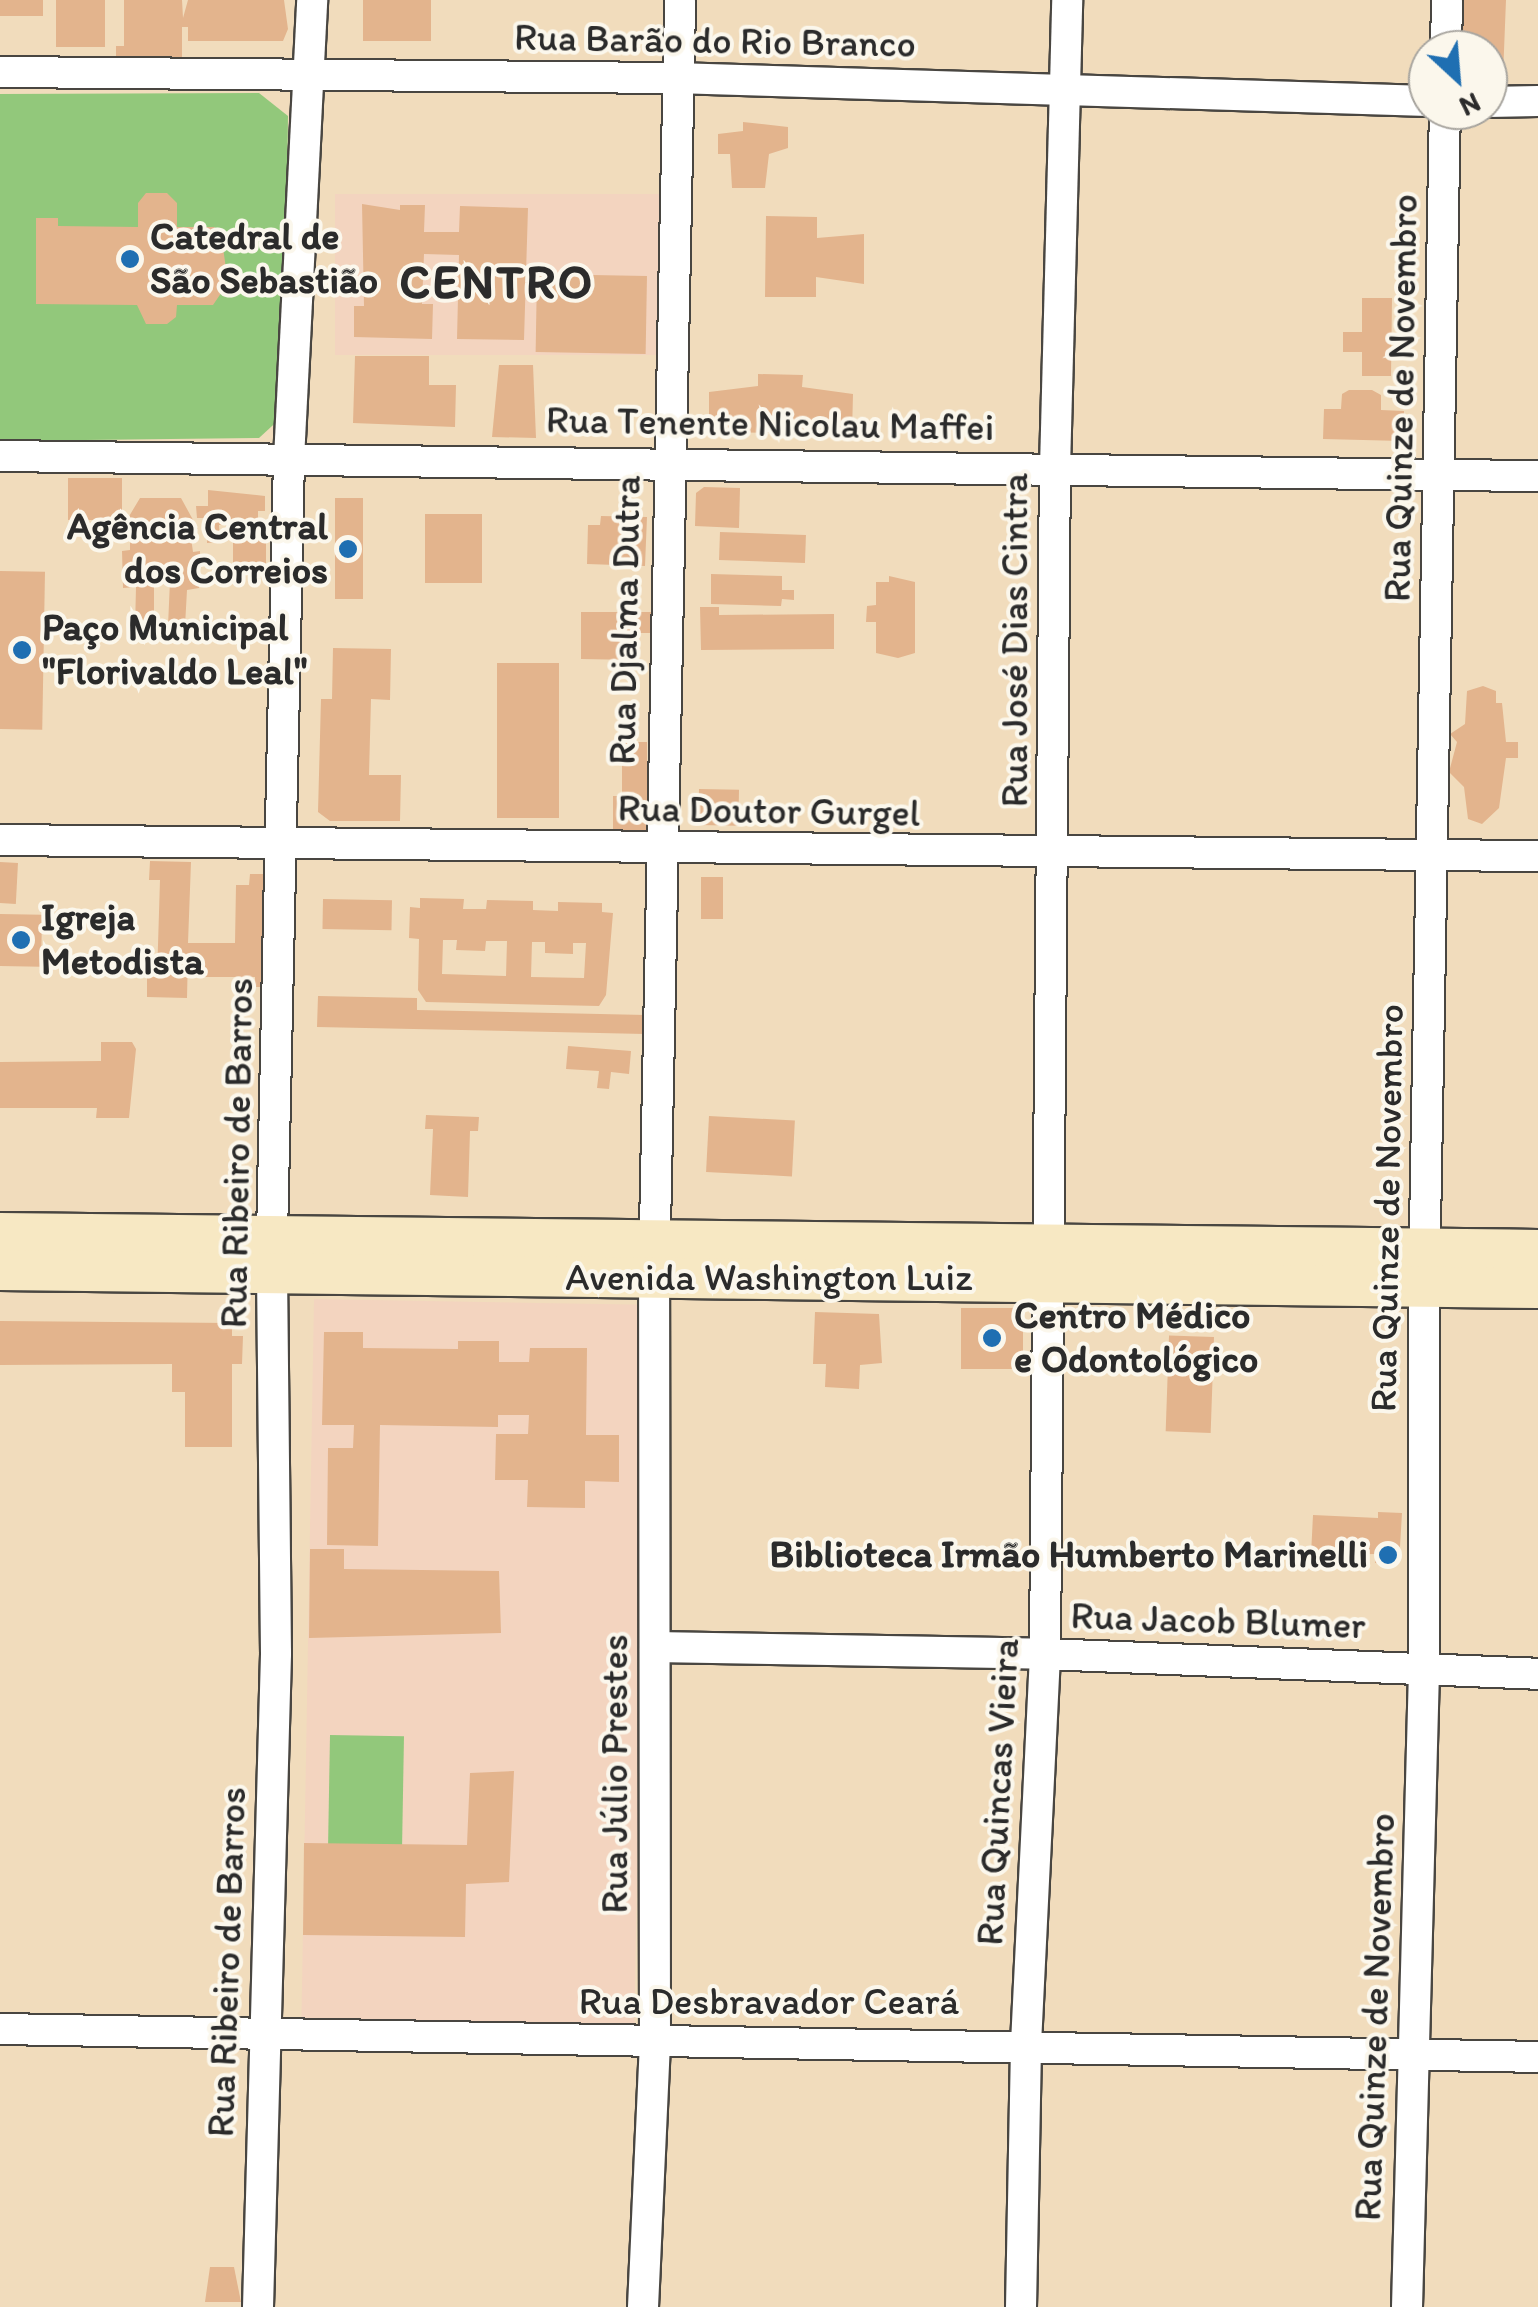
<!DOCTYPE html>
<html>
<head>
<meta charset="utf-8">
<style>
  body { margin:0 }
  #map { position:relative; width:1538px; height:2307px; overflow:hidden; background:#f1dcbc; font-family:Itim,sans-serif }
  div>[style] { position:absolute }
  [style*='--x'] { left:calc(var(--x)*1px); top:calc(var(--y)*1px); width:calc(var(--w)*1px); rotate:calc(var(--a)*1deg) }
  .built>* { inset:0; background:#f3d4bf; transform-origin:0 0 }
  .green>* { inset:0; background:#92c87b; transform-origin:0 0 }
  .building>* { inset:0; background:#e3b48d; transform-origin:0 0 }
  .roads { filter:drop-shadow(2px 0 #494641) drop-shadow(-2px 0 #494641) drop-shadow(0 2px #494641) drop-shadow(0 -2px #494641) }
  .street>* { height:30px; margin:-15px; padding:0 15px; transform-origin:15px; border-radius:15px; background:#fff }
  .secondary>* { height:40px; margin:-20px; padding:0 20px; transform-origin:20px; border-radius:20px; background:#f7e8c3 }
  .dots>* { width:28px; height:28px; translate:-50% -50%; box-sizing:border-box; border:5px solid #fbf7ec; border-radius:50% }
  span { translate:-50% -50%; white-space:nowrap; text-align:center; line-height:1.15; -webkit-text-stroke:8px #fbf7ec; paint-order:stroke }
  .street-label { font-size:38px; color:#2b2b2b }
  .poi-label { font-size:38px; color:#2b2b2b; font-weight:700 }
  .left { translate:0 -50%; text-align:left }
  .right { translate:-100% -50%; text-align:right }
  .district-label { font-size:48px; color:#2b2b2b; font-weight:700; letter-spacing:2.5px }
  .north { position:absolute; left:1408px; top:30px; width:100px; height:100px; box-sizing:border-box; background:#fbf7ec; border:2px solid #a8a59f; border-radius:50%; rotate:154deg; font-size:28px; font-weight:700; line-height:40px; text-align:center; color:#2b2b2b }
  .north::after { content:''; display:block; margin:auto; width:35px; height:45px; background:#1f6fb2; clip-path:polygon(50% 0,100% 100%,50% 72%,0 100%) }
</style>
</head>
<body>
<div id="map">
  <div class="built">
    <div style="left:335px;top:194px;width:329px;height:161px"></div>
    <div style="left:314px;top:1299px;width:333px;height:721px;rotate:1deg"></div>
  </div>
  <div class="green">
    <div style="clip-path:polygon(259px 93px,288px 116px,284px 415px,259px 438px,0 441px,0 94px)"></div>
    <div style="left:330px;top:1735px;width:74px;height:109px;rotate:1deg"></div>
  </div>
  <div class="building">
    <div style="left:0;top:0;width:43px;height:16px"></div>
    <div style="left:56px;top:0;width:49px;height:47px"></div>
    <div style="clip-path:polygon(124px 0,182px 0,183px 18px,188px 0,284px 0,288px 29px,283px 41px,188px 41px,188px 27px,182px 27px,182px 58px,116px 61px,116px 46px,124px 46px)"></div>
    <div style="left:363px;top:0;width:68px;height:41px"></div>
    <div style="clip-path:polygon(1463px 0,1506px 0,1503px 76px,1488px 76px,1488px 50px,1461px 50px)"></div>
    <div style="clip-path:polygon(743px 122px,788px 127px,788px 148px,769px 154px,765px 188px,732px 188px,730px 154px,718px 154px,718px 134px,743px 131px)"></div>
    <div style="clip-path:polygon(146px 193px,167px 193px,177px 203px,177px 227px,214px 227px,221px 233px,228px 283px,213px 305px,177px 305px,176px 317px,167px 324px,146px 324px,137px 305px,36px 304px,36px 218px,58px 218px,58px 226px,138px 227px,138px 203px)"></div>
    <div style="clip-path:polygon(362px 204px,400px 210px,400px 205px,425px 205px,424px 232px,459px 232px,460px 206px,528px 208px,524px 340px,457px 339px,459px 255px,424px 254px,422px 304px,433px 304px,432px 339px,354px 337px,354px 306px,364px 306px)"></div>
    <div style="clip-path:polygon(766px 216px,817px 217px,817px 238px,864px 234px,864px 284px,816px 277px,816px 297px,765px 297px)"></div>
    <div style="left:537px;top:274px;width:110px;height:78px;rotate:1deg"></div>
    <div style="clip-path:polygon(1362px 298px,1392px 298px,1391px 376px,1362px 376px,1362px 352px,1343px 352px,1343px 332px,1362px 332px)"></div>
    <div style="clip-path:polygon(355px 356px,429px 356px,429px 385px,456px 385px,455px 427px,353px 423px)"></div>
    <div style="clip-path:polygon(499px 365px,533px 365px,536px 438px,492px 437px)"></div>
    <div style="clip-path:polygon(758px 374px,803px 375px,802px 387px,853px 394px,852px 434px,709px 432px,709px 392px,758px 386px)"></div>
    <div style="clip-path:polygon(1349px 390px,1372px 390px,1381px 395px,1381px 410px,1404px 411px,1403px 441px,1323px 439px,1324px 409px,1341px 409px,1342px 394px)"></div>
    <div style="clip-path:polygon(68px 478px,122px 478px,122px 528px,140px 498px,181px 498px,198px 529px,190px 531px,193px 552px,200px 551px,199px 588px,187px 590px,185px 626px,168px 626px,170px 581px,154px 582px,154px 627px,135px 628px,136px 587px,123px 588px,122px 551px,130px 550px,130px 533px,106px 531px,106px 520px,68px 520px)"></div>
    <div style="clip-path:polygon(704px 487px,740px 488px,739px 528px,695px 526px,696px 493px)"></div>
    <div style="clip-path:polygon(208px 490px,265px 496px,265px 511px,258px 511px,258px 525px,266px 525px,266px 568px,233px 568px,233px 525px,219px 525px,220px 542px,207px 543px,207px 518px,197px 518px,196px 506px,208px 506px)"></div>
    <div style="left:335px;top:498px;width:28px;height:101px"></div>
    <div style="left:425px;top:514px;width:57px;height:69px"></div>
    <div style="clip-path:polygon(601px 516px,647px 517px,645px 566px,587px 564px,588px 525px,600px 525px)"></div>
    <div style="left:720px;top:532px;width:86px;height:28px;rotate:2deg"></div>
    <div style="left:0;top:571px;width:45px;height:158px;rotate:1deg"></div>
    <div style="clip-path:polygon(711px 574px,782px 576px,782px 590px,794px 590px,794px 600px,782px 599px,781px 606px,711px 604px)"></div>
    <div style="clip-path:polygon(889px 576px,915px 582px,915px 653px,898px 658px,876px 653px,876px 622px,866px 622px,867px 606px,876px 605px,876px 582px,889px 582px)"></div>
    <div style="clip-path:polygon(700px 607px,719px 607px,719px 615px,834px 614px,834px 649px,701px 650px)"></div>
    <div style="clip-path:polygon(581px 612px,659px 612px,659px 633px,636px 633px,635px 660px,581px 659px)"></div>
    <div style="clip-path:polygon(333px 648px,391px 649px,390px 700px,371px 699px,369px 775px,401px 775px,400px 821px,330px 821px,318px 812px,321px 699px,332px 699px)"></div>
    <div style="left:497px;top:663px;width:62px;height:155px"></div>
    <div style="clip-path:polygon(1483px 686px,1496px 691px,1496px 703px,1502px 703px,1506px 742px,1518px 742px,1518px 758px,1506px 758px,1499px 808px,1482px 824px,1468px 819px,1464px 787px,1449px 772px,1457px 742px,1450px 734px,1465px 724px,1467px 691px)"></div>
    <div style="clip-path:polygon(622px 742px,647px 742px,647px 831px,613px 831px,613px 796px,622px 796px)"></div>
    <div style="left:699px;top:789px;width:40px;height:36px;rotate:1deg"></div>
    <div style="clip-path:polygon(150px 861px,191px 862px,188px 943px,235px 943px,236px 885px,249px 885px,250px 874px,274px 874px,272px 987px,255px 987px,255px 977px,189px 977px,188px 953px,187px 998px,147px 997px,147px 977px,157px 977px,160px 880px,149px 880px)"></div>
    <div style="left:0;top:862px;width:18px;height:41px;rotate:3deg"></div>
    <div style="left:701px;top:877px;width:22px;height:42px"></div>
    <div style="clip-path:polygon(evenodd,420px 898px,464px 899px,463px 909px,486px 909px,487px 900px,533px 901px,533px 910px,558px 911px,558px 902px,602px 903px,602px 912px,613px 913px,606px 995px,599px 1006px,426px 1002px,418px 990px,419px 939px,409px 938px,410px 907px,420px 908px,420px 898px,443px 940px,457px 940px,456px 950px,485px 951px,486px 941px,507px 941px,506px 976px,442px 974px,443px 940px,420px 898px,532px 942px,545px 942px,545px 953px,573px 954px,573px 943px,586px 943px,584px 978px,531px 977px,532px 942px)"></div>
    <div style="left:323px;top:899px;width:69px;height:30px;rotate:1deg"></div>
    <div style="left:0;top:914px;width:42px;height:52px;rotate:1deg"></div>
    <div style="clip-path:polygon(318px 996px,417px 998px,417px 1010px,646px 1015px,645px 1034px,317px 1027px)"></div>
    <div style="clip-path:polygon(101px 1042px,132px 1042px,136px 1049px,129px 1118px,96px 1118px,97px 1108px,0 1108px,0 1062px,101px 1061px)"></div>
    <div style="clip-path:polygon(568px 1046px,631px 1051px,629px 1074px,611px 1072px,609px 1089px,597px 1088px,599px 1071px,566px 1069px)"></div>
    <div style="clip-path:polygon(426px 1115px,479px 1117px,478px 1131px,470px 1131px,468px 1197px,430px 1195px,433px 1129px,425px 1129px)"></div>
    <div style="left:709px;top:1116px;width:86px;height:56px;rotate:3deg"></div>
    <div style="left:961px;top:1308px;width:62px;height:61px"></div>
    <div style="clip-path:polygon(815px 1312px,879px 1314px,882px 1363px,860px 1365px,859px 1389px,825px 1387px,826px 1364px,813px 1364px)"></div>
    <div style="clip-path:polygon(0 1321px,232px 1323px,232px 1336px,243px 1336px,242px 1364px,232px 1364px,232px 1447px,185px 1447px,185px 1392px,172px 1392px,172px 1364px,0 1365px)"></div>
    <div style="clip-path:polygon(324px 1332px,363px 1332px,363px 1348px,458px 1349px,458px 1341px,499px 1341px,499px 1362px,529px 1362px,530px 1348px,587px 1348px,586px 1435px,619px 1435px,619px 1482px,585px 1481px,585px 1508px,527px 1507px,528px 1480px,495px 1480px,496px 1434px,528px 1434px,529px 1415px,498px 1415px,498px 1427px,380px 1425px,378px 1546px,327px 1545px,328px 1448px,353px 1448px,354px 1425px,322px 1425px)"></div>
    <div style="left:1214px;top:1337px;width:96px;height:45px;rotate:92deg"></div>
    <div style="clip-path:polygon(1378px 1512px,1402px 1513px,1399px 1564px,1375px 1563px,1376px 1554px,1311px 1555px,1313px 1515px,1378px 1518px)"></div>
    <div style="clip-path:polygon(310px 1549px,344px 1549px,344px 1569px,499px 1571px,501px 1633px,309px 1638px)"></div>
    <div style="clip-path:polygon(514px 1771px,509px 1882px,466px 1884px,465px 1937px,303px 1935px,304px 1843px,467px 1845px,470px 1773px)"></div>
    <div style="clip-path:polygon(210px 2267px,234px 2267px,241px 2302px,205px 2302px)"></div>
  </div>
  <div class="roads">
    <div class="street">
      <div style="--x:1446;--y:50;--w:50;--a:-88.9"></div>
      <div style="--x:0;--y:72;--w:675;--a:0.51"></div>
      <div style="--x:675;--y:78;--w:753;--a:1.75"></div>
      <div style="--x:1488;--y:102;--w:50;--a:-1.1"></div>
      <div style="--x:0;--y:456;--w:1538;--a:0.75"></div>
      <div style="--x:0;--y:840;--w:1538;--a:0.6"></div>
      <div style="--x:655;--y:1647;--w:390;--a:1"></div>
      <div style="--x:1045;--y:1654;--w:493;--a:2.3"></div>
      <div style="--x:0;--y:2029;--w:1538;--a:1.04"></div>
      <div style="--x:258;--y:2307;--w:654;--a:-88.42"></div>
      <div style="--x:276;--y:1653;--w:416;--a:-90.6"></div>
      <div style="--x:272;--y:1237;--w:778;--a:-88.75"></div>
      <div style="--x:289;--y:459;--w:460;--a:-87.1"></div>
      <div style="--x:643;--y:2307;--w:263;--a:-87.4"></div>
      <div style="--x:655;--y:2044;--w:766;--a:-90.07"></div>
      <div style="--x:654;--y:1278;--w:1278;--a:-88.83"></div>
      <div style="--x:1021;--y:2307;--w:263;--a:-88.9"></div>
      <div style="--x:1026;--y:2044;--w:390;--a:-87.2"></div>
      <div style="--x:1045;--y:1654;--w:1186;--a:-89.52"></div>
      <div style="--x:1055;--y:468;--w:468;--a:-88.5"></div>
      <div style="--x:1407;--y:2307;--w:638;--a:-88.47"></div>
      <div style="--x:1424;--y:1669;--w:385;--a:-90"></div>
      <div style="--x:1424;--y:1284;--w:1174;--a:-88.98"></div>
    </div>
    <div class="secondary">
      <div style="--x:0;--y:1233;--w:1538;--a:0.63"></div>
      <div style="--x:0;--y:1270;--w:1538;--a:0.67"></div>
    </div>
  </div>
  <div class="dots">
    <div style="left:130px;top:259px;background:#1f6fb2"></div>
    <div style="left:348px;top:549px;background:#1f6fb2"></div>
    <div style="left:22px;top:650px;background:#1f6fb2"></div>
    <div style="left:21px;top:940px;background:#1f6fb2"></div>
    <div style="left:992px;top:1338px;background:#1f6fb2"></div>
    <div style="left:1388px;top:1555px;background:#1f6fb2"></div>
  </div>
  <div class="street-label">
    <span style="left:715px;top:41px;rotate:1deg">Rua Barão do Rio Branco</span>
    <span style="left:1401px;top:398px;rotate:-89deg">Rua Quinze de Novembro</span>
    <span style="left:770px;top:424px;rotate:1deg">Rua Tenente Nicolau Maffei</span>
    <span style="left:625px;top:620px;rotate:-89deg">Rua Djalma Dutra</span>
    <span style="left:1015px;top:640px;rotate:-90deg">Rua José Dias Cintra</span>
    <span style="left:769px;top:811px;rotate:1deg">Rua Doutor Gurgel</span>
    <span style="left:237px;top:1153px;rotate:-89deg">Rua Ribeiro de Barros</span>
    <span style="left:1387px;top:1208px;rotate:-89deg">Rua Quinze de Novembro</span>
    <span style="left:769px;top:1278px">Avenida Washington Luiz</span>
    <span style="left:1218px;top:1621px;rotate:2deg">Rua Jacob Blumer</span>
    <span style="left:615px;top:1774px;rotate:-90deg">Rua Júlio Prestes</span>
    <span style="left:998px;top:1792px;rotate:-87deg">Rua Quincas Vieira</span>
    <span style="left:227px;top:1962px;rotate:-88deg">Rua Ribeiro de Barros</span>
    <span style="left:769px;top:2002px">Rua Desbravador Ceará</span>
    <span style="left:1375px;top:2017px;rotate:-88deg">Rua Quinze de Novembro</span>
  </div>
  <div class="poi-label">
    <span class="left" style="left:150px;top:259px">Catedral de<br>São Sebastião</span>
    <span class="right" style="left:328px;top:549px">Agência Central<br>dos Correios</span>
    <span class="left" style="left:42px;top:650px">Paço Municipal<br>"Florivaldo Leal"</span>
    <span class="left" style="left:41px;top:940px">Igreja<br>Metodista</span>
    <span class="left" style="left:1014px;top:1338px">Centro Médico<br>e Odontológico</span>
    <span class="right" style="left:1368px;top:1555px">Biblioteca Irmão Humberto Marinelli</span>
  </div>
  <div class="district-label">
    <span style="left:497px;top:282px">CENTRO</span>
  </div>
  <div class="north">N</div>
</div>
</body>
</html>
